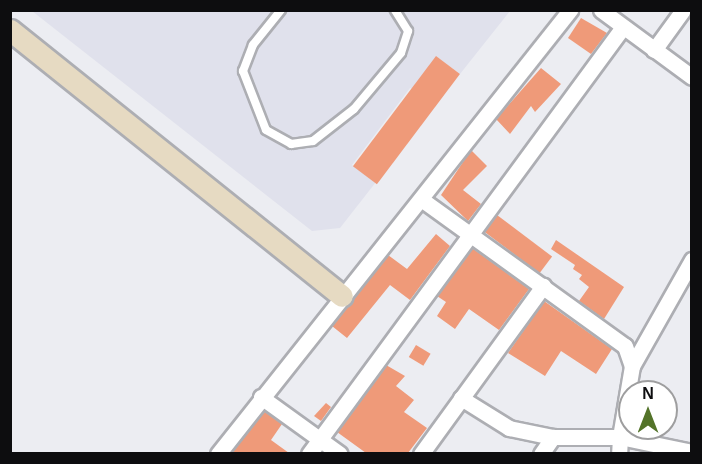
<!DOCTYPE html>
<html>
<head>
<meta charset="utf-8">
<style>
  body { margin:0 }
  #map { position:relative; width:702px; height:464px; overflow:hidden; background:#ecedf2; font-family:Helvetica,sans-serif }
  div>[style] { position:absolute }
  [style*='--x'] { left:calc(var(--x)*1px); top:calc(var(--y)*1px); width:calc(var(--w)*1px); rotate:calc(var(--a)*1deg) }
  .built>* { inset:0; background:#e0e1ec }
  .building>* { inset:0; background:#ef9a79; transform-origin:0 0 }
  .roads { filter:drop-shadow(2px 0 #adaeb3) drop-shadow(-2px 0 #adaeb3) drop-shadow(0 2px #adaeb3) drop-shadow(0 -2px #adaeb3) }
  .lane>* { height:8px; margin:-4px; padding:0 4px; transform-origin:4px; border-radius:4px; background:#fff }
  .street>* { height:15px; margin:-7.5px; padding:0 7.5px; transform-origin:7.5px; border-radius:7.5px; background:#fff }
  .secondary>* { height:21px; margin:-10.5px; padding:0 10.5px; transform-origin:10.5px; border-radius:10.5px; background:#e6dac2 }
  span { translate:-50% -50%; white-space:nowrap; text-align:center; line-height:1.15; -webkit-text-stroke:6px #fff; paint-order:stroke }
  .frame { position:absolute; inset:0; border:12px solid #0d0d0f; pointer-events:none }
  .north { position:absolute; left:618px; top:380px; width:60px; height:60px; box-sizing:border-box; background:#fff; border:2px solid #9e9e9f; border-radius:50%; rotate:0deg; font-size:16px; font-weight:700; line-height:24px; text-align:center; color:#0d0d0f }
  .north::after { content:''; display:block; margin:auto; width:21px; height:27px; background:#537329; clip-path:polygon(50% 0,100% 100%,50% 72%,0 100%) }
</style>
</head>
<body>
<div id="map">
  <div class="built">
    <div style="clip-path:polygon(32px 11px,510px 11px,460px 74px,437px 57px,421px 77px,444px 95px,438px 101px,410px 88px,352px 165px,376px 182px,340px 228px,312px 231px)"></div>
  </div>
  <div class="building">
    <div style="clip-path:polygon(581px 18px,607px 33px,591px 54px,568px 38px)"></div>
    <div style="left:436px;top:56px;width:30px;height:138px;rotate:37deg"></div>
    <div style="clip-path:polygon(541px 68px,561px 84px,535px 112px,531px 106px,510px 134px,496px 119px)"></div>
    <div style="clip-path:polygon(471px 150px,487px 166px,463px 190px,481px 204px,468px 221px,441px 195px)"></div>
    <div style="left:497px;top:215px;width:69px;height:21px;rotate:37deg"></div>
    <div style="clip-path:polygon(436px 234px,450px 246px,410px 300px,390px 285px,347px 338px,332px 326px,388px 255px,407px 269px)"></div>
    <div style="clip-path:polygon(556px 240px,624px 287px,604px 319px,579px 301px,589px 287px,579px 279px,582px 275px,573px 269px,575px 265px,551px 249px)"></div>
    <div style="clip-path:polygon(472px 248px,529px 289px,499px 330px,469px 309px,455px 329px,437px 316px,446px 302px,437px 296px)"></div>
    <div style="clip-path:polygon(544px 301px,612px 349px,596px 374px,561px 351px,545px 376px,508px 353px)"></div>
    <div style="left:416px;top:345px;width:17px;height:14px;rotate:31deg"></div>
    <div style="clip-path:polygon(386px 365px,405px 376px,396px 386px,414px 400px,404px 412px,427px 428px,408px 453px,366px 453px,337px 432px)"></div>
    <div style="clip-path:polygon(326px 403px,331px 407px,321px 421px,314px 416px)"></div>
    <div style="clip-path:polygon(264px 411px,282px 424px,271px 440px,289px 453px,231px 453px)"></div>
  </div>
  <div class="roads">
    <div class="lane">
      <div style="--x:281;--y:10;--w:45;--a:128.7"></div>
      <div style="--x:253;--y:45;--w:28;--a:111"></div>
      <div style="--x:243;--y:71;--w:63;--a:68.7"></div>
      <div style="--x:266;--y:130;--w:29;--a:29"></div>
      <div style="--x:291;--y:144;--w:22;--a:-8"></div>
      <div style="--x:313;--y:141;--w:52;--a:-38"></div>
      <div style="--x:354;--y:109;--w:73;--a:-50"></div>
      <div style="--x:401;--y:53;--w:23;--a:-72"></div>
      <div style="--x:408;--y:31;--w:25;--a:-122"></div>
    </div>
    <div class="street">
      <div style="--x:601;--y:10;--w:113;--a:36.4"></div>
      <div style="--x:654;--y:50;--w:49;--a:-54.1"></div>
      <div style="--x:421;--y:199;--w:251;--a:35.8"></div>
      <div style="--x:625;--y:346;--w:21;--a:71"></div>
      <div style="--x:632;--y:366;--w:72;--a:99.6"></div>
      <div style="--x:620;--y:437;--w:74;--a:11.8"></div>
      <div style="--x:632;--y:366;--w:122;--a:-60.5"></div>
      <div style="--x:261;--y:397;--w:97;--a:35.8"></div>
      <div style="--x:461;--y:398;--w:57;--a:32"></div>
      <div style="--x:509;--y:428;--w:45;--a:11.6"></div>
      <div style="--x:553;--y:437;--w:67;--a:0"></div>
      <div style="--x:620;--y:437;--w:17;--a:93"></div>
      <div style="--x:218;--y:454;--w:567;--a:-51.59"></div>
      <div style="--x:309;--y:454;--w:530;--a:-53.67"></div>
      <div style="--x:421;--y:454;--w:208;--a:-54"></div>
      <div style="--x:541;--y:454;--w:21;--a:-55"></div>
    </div>
    <div class="secondary">
      <div style="--x:10;--y:30;--w:425;--a:38.7"></div>
    </div>
  </div>
  <div class="frame"></div>
  <div class="north">N</div>
</div>
</body>
</html>
